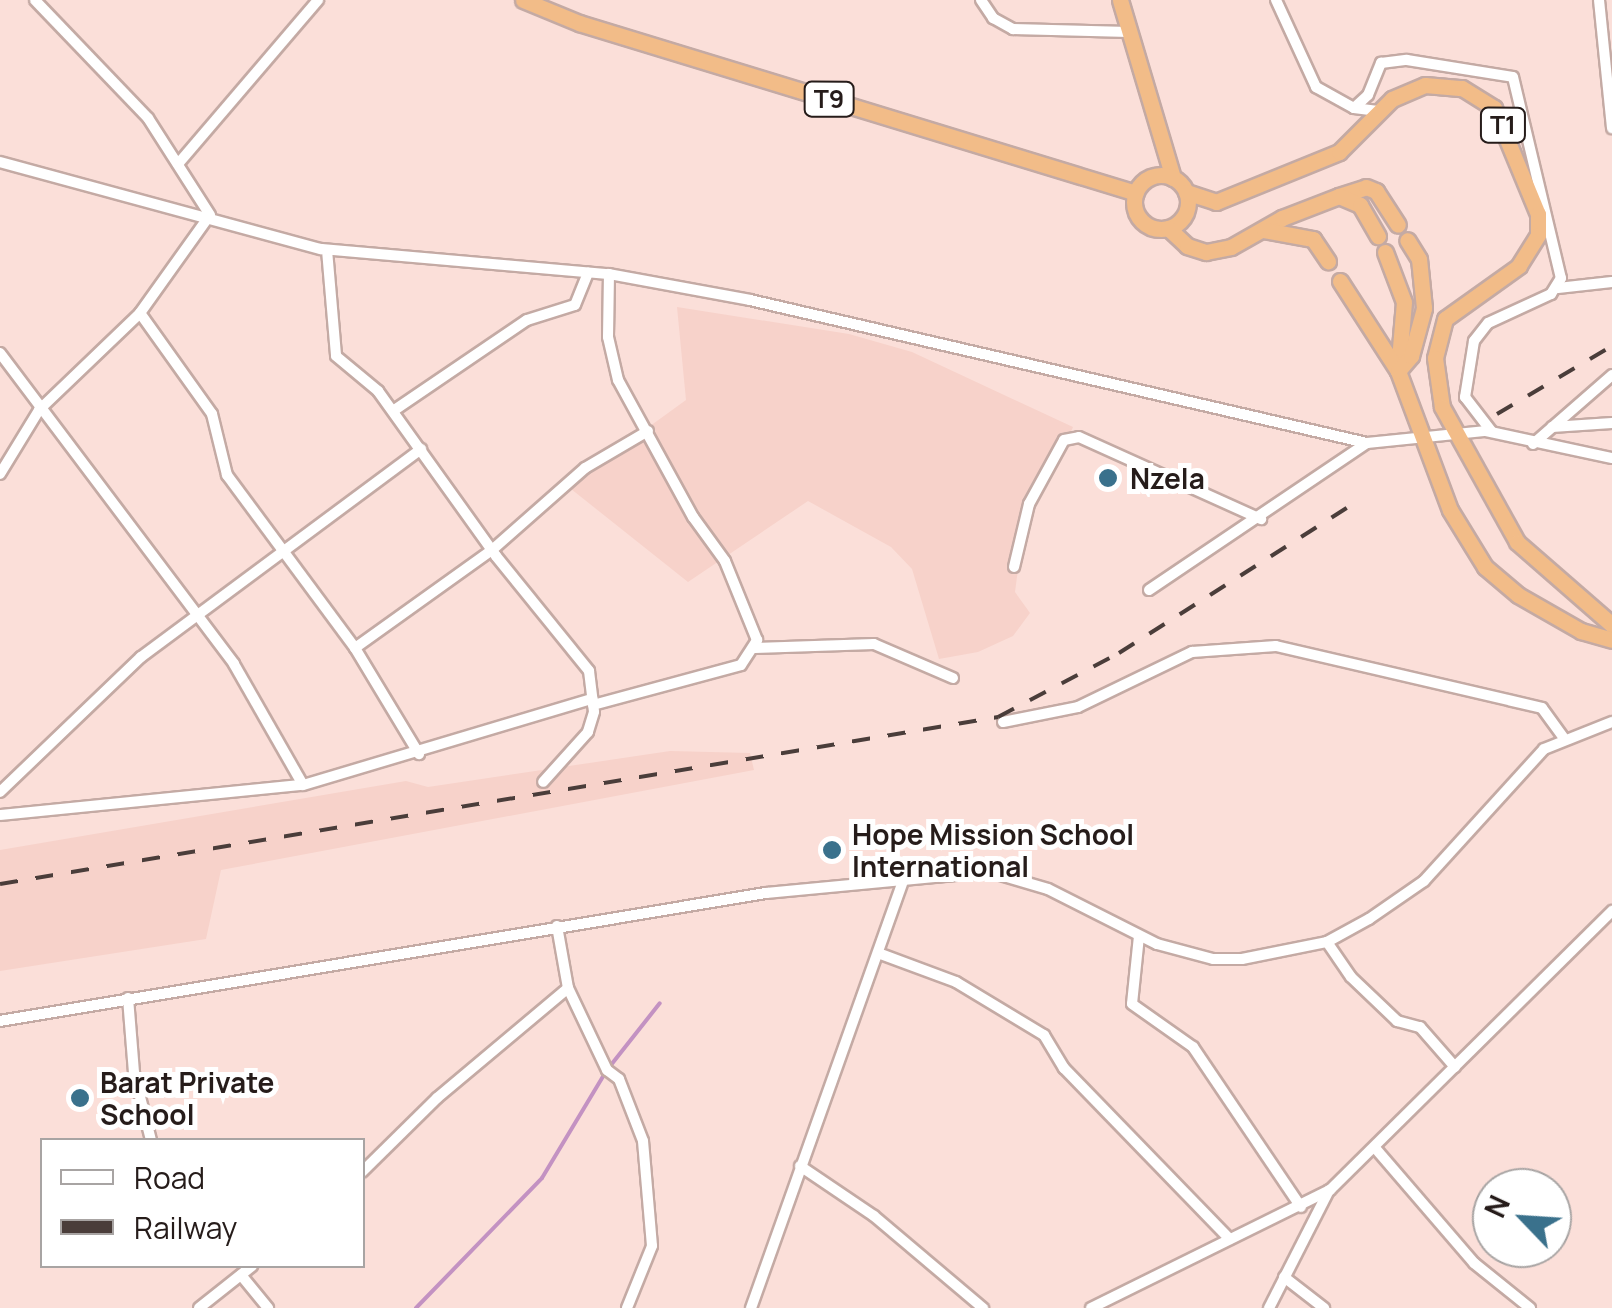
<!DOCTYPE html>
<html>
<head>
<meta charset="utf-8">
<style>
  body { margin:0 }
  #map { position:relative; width:1612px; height:1308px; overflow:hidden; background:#fbdfd9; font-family:Manrope,sans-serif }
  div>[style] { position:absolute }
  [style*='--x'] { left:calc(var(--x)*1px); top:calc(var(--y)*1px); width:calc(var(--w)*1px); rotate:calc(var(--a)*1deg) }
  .built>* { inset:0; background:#f7d2ca }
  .stream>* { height:4px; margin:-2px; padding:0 2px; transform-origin:2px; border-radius:2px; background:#c392c2 }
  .roads { filter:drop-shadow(2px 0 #c4aaa4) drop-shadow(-2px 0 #c4aaa4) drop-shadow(0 2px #c4aaa4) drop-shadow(0 -2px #c4aaa4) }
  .minor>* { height:10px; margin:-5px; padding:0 5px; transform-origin:5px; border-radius:5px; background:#fff }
  .trunk>* { height:15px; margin:-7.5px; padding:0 7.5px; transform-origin:7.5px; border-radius:7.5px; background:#f2bc88 }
  .trunk>.ring { margin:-7.5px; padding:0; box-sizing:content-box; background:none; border:15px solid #f2bc88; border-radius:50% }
  .rail>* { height:4px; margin-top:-2px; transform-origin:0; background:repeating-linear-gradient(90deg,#4a3d3a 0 18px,transparent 0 36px) }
  .dots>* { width:28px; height:28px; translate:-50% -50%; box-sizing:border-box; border:5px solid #fff; border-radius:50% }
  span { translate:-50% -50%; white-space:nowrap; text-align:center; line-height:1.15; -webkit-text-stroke:10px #fff; paint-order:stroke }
  .shield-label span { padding:2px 8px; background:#fff; border:2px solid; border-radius:8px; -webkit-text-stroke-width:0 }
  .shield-label { font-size:25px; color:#261c1a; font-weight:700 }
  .poi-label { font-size:28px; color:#261c1a; font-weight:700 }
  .left { translate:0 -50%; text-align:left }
  .legend { position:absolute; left:40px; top:1138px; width:325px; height:130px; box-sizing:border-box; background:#fff; border:2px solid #a8a4a3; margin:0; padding:12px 18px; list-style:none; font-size:30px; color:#261c1a }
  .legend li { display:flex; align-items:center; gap:20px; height:50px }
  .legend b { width:50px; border:2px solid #a8a4a3 }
  .north { position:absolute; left:1472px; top:1168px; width:100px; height:100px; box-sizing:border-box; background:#fff; border:2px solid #a8a4a3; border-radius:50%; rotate:295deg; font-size:28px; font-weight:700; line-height:40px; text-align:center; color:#261c1a }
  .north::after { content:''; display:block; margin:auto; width:35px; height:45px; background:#3a718c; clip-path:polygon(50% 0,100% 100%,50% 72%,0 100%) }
</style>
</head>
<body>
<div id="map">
  <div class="built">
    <div style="clip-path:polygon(677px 307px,849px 334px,912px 352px,1073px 427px,1062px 454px,1028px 493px,1015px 592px,1030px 613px,1013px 636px,978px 652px,939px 659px,912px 569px,891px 547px,808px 501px,688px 582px,561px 481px,610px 455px,686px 400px)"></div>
    <div style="clip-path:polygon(670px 751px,750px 753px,754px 770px,221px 870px,206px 939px,0 971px,0 850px,406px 781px,428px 787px)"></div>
  </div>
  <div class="stream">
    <div style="--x:416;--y:1308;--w:181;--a:-45.9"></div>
    <div style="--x:542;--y:1178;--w:126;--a:-59"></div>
    <div style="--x:607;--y:1070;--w:85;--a:-51.7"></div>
  </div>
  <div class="roads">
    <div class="minor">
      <div style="--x:981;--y:0;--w:22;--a:56"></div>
      <div style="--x:993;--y:18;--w:23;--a:29"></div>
      <div style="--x:1013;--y:29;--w:116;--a:1.5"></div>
      <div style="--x:1276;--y:0;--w:96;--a:65.3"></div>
      <div style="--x:1316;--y:87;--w:43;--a:28.9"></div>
      <div style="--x:1354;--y:108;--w:26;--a:7"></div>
      <div style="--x:1599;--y:0;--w:129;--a:84.2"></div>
      <div style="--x:1354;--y:108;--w:19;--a:-43"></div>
      <div style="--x:1368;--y:95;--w:35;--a:-68"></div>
      <div style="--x:1381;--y:63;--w:26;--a:-7"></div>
      <div style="--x:1407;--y:60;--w:107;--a:9.1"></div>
      <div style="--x:1513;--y:77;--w:207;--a:76.6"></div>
      <div style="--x:1561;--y:278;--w:19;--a:122"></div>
      <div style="--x:1551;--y:294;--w:69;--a:155.3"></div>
      <div style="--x:1488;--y:323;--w:23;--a:128"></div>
      <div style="--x:1474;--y:341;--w:57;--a:99.1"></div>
      <div style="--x:1465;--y:397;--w:44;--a:52.4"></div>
      <div style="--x:0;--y:162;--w:333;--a:15.2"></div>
      <div style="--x:321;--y:249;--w:289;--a:5"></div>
      <div style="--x:609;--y:274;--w:143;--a:10.4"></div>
      <div style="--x:750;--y:300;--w:633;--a:13.05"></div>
      <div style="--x:1367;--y:443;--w:120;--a:-5.8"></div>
      <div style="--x:1486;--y:431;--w:129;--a:12.1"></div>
      <div style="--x:178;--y:164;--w:216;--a:-49.5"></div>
      <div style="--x:327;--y:250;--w:106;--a:85.1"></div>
      <div style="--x:336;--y:356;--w:55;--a:39.8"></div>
      <div style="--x:378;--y:391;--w:203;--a:54.4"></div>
      <div style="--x:496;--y:556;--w:148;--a:51"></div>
      <div style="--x:589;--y:671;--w:41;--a:83"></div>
      <div style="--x:594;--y:712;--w:21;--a:107"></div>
      <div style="--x:588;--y:732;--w:67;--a:132"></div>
      <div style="--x:1558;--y:288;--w:54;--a:-6.3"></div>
      <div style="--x:140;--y:313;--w:124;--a:54.5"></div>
      <div style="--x:212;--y:414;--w:63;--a:76.2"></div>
      <div style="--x:227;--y:475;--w:215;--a:53.5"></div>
      <div style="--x:355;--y:648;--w:124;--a:58.9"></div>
      <div style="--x:0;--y:353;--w:389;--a:53"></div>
      <div style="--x:234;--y:664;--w:139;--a:60.3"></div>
      <div style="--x:393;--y:411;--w:162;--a:-34.2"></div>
      <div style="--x:527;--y:320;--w:50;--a:-17.4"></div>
      <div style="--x:575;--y:305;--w:35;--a:-68"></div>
      <div style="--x:1552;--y:427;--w:60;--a:-3.8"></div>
      <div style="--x:1533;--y:444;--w:105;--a:-41.1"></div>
      <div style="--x:0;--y:474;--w:75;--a:-58.6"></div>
      <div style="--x:39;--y:410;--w:140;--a:-43.8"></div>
      <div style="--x:140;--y:313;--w:120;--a:-54.5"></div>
      <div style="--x:210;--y:215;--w:115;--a:-122.6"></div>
      <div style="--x:148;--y:118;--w:163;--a:-133.8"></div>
      <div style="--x:1014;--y:567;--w:65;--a:-76.6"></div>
      <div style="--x:1029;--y:504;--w:73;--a:-61.3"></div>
      <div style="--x:1064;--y:440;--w:15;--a:-11"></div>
      <div style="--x:1079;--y:437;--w:200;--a:24.3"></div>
      <div style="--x:1149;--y:590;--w:263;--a:-34"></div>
      <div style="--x:355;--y:648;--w:168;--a:-35.6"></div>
      <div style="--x:492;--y:550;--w:124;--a:-41.4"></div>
      <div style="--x:585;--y:468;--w:73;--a:-30.4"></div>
      <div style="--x:755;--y:648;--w:119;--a:-1.9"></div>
      <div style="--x:874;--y:644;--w:86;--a:23.3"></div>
      <div style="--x:593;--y:705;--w:153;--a:-15.1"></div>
      <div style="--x:741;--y:665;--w:30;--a:-57"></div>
      <div style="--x:757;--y:640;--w:85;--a:-112.1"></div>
      <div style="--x:725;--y:561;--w:54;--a:-126"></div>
      <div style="--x:693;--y:517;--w:156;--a:-118.7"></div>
      <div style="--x:618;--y:380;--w:44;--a:-103.1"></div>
      <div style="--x:608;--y:337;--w:63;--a:-89.1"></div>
      <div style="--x:1003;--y:722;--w:76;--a:-11.3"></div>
      <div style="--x:1078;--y:707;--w:127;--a:-25.8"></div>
      <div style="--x:1192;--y:652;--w:84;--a:-4.1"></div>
      <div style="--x:1276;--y:646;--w:273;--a:13.1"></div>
      <div style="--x:1542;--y:708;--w:36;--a:54"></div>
      <div style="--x:0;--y:792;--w:195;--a:-43.8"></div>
      <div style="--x:141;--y:657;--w:349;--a:-36.6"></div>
      <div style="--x:0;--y:815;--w:304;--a:-5.7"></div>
      <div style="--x:303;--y:785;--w:302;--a:-16.6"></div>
      <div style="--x:1139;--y:936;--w:68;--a:95.9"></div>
      <div style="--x:1132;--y:1004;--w:75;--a:35.2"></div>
      <div style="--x:1193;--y:1047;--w:193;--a:56"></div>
      <div style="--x:1327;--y:942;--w:42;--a:55.6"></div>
      <div style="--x:1351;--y:977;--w:64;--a:43.7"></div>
      <div style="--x:1397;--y:1021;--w:24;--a:15"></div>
      <div style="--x:1420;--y:1027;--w:53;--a:48.8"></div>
      <div style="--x:878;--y:953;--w:83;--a:20.4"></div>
      <div style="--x:956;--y:982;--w:103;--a:31.1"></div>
      <div style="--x:1044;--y:1035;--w:39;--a:59"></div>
      <div style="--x:1064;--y:1068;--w:238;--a:45.9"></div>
      <div style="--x:568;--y:988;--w:91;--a:64.6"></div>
      <div style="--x:607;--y:1070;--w:15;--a:37"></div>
      <div style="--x:619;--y:1079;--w:66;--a:68.8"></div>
      <div style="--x:643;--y:1141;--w:105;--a:85.1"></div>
      <div style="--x:652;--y:1246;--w:67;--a:112"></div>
      <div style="--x:128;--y:998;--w:75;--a:85.4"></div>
      <div style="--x:134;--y:1073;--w:69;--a:75.8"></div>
      <div style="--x:0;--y:1021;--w:777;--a:-9.49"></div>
      <div style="--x:766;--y:893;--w:225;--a:-5.4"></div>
      <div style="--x:990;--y:872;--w:60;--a:16.3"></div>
      <div style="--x:1048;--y:889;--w:122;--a:26.8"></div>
      <div style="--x:1157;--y:944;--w:58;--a:15"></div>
      <div style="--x:1213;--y:959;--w:29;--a:0"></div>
      <div style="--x:1242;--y:959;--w:87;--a:-11.3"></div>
      <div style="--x:1327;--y:942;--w:48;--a:-28.7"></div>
      <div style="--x:1369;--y:919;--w:67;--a:-34.6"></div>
      <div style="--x:1424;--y:881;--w:178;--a:-47.7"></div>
      <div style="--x:1544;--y:749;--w:73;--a:-21.7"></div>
      <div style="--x:1376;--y:1149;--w:150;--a:49.3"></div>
      <div style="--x:1474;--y:1263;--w:72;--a:38.8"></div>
      <div style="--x:800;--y:1166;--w:89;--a:34"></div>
      <div style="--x:874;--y:1216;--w:143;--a:40.2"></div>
      <div style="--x:362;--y:1172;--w:105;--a:-44.6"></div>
      <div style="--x:437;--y:1098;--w:171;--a:-40"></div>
      <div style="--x:568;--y:988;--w:63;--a:-100.1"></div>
      <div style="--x:241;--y:1275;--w:43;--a:50.7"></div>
      <div style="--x:1284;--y:1277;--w:51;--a:37.8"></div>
      <div style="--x:199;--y:1308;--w:68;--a:-38.4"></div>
      <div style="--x:751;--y:1308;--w:455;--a:-70.4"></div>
      <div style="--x:1091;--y:1308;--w:267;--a:-26.3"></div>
      <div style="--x:1330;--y:1190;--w:397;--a:-44.7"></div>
      <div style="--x:1269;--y:1308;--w:132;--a:-63"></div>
    </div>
    <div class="trunk">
      <div style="--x:523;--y:0;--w:61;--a:22.3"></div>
      <div style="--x:579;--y:23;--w:582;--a:16.97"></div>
      <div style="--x:1120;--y:0;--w:186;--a:73.4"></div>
      <div class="ring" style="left:1134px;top:175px;width:39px;height:39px"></div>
      <div style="--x:1186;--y:192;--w:32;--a:18"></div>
      <div style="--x:1216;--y:202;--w:133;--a:-22.1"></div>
      <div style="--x:1339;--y:152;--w:75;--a:-45"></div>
      <div style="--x:1392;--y:99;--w:36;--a:-23"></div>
      <div style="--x:1425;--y:85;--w:37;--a:5"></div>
      <div style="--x:1462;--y:88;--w:38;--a:32"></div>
      <div style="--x:1494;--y:108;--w:115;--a:67.5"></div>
      <div style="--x:1538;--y:214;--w:21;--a:90"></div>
      <div style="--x:1538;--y:235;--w:36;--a:122"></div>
      <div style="--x:1519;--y:266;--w:91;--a:144.4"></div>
      <div style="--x:1445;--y:319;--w:40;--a:104.4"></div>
      <div style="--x:1435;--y:358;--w:49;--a:81.9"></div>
      <div style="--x:1442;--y:407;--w:154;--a:60.9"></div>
      <div style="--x:1517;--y:542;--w:126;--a:41.1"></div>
      <div style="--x:1339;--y:196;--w:28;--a:-18"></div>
      <div style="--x:1366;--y:187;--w:11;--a:22"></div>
      <div style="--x:1376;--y:191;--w:40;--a:57.1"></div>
      <div style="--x:1168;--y:228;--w:26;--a:43"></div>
      <div style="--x:1187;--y:246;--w:20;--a:18"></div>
      <div style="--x:1206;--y:252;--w:25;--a:-11"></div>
      <div style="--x:1231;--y:247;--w:59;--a:-29.6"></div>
      <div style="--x:1282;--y:218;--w:61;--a:-21.1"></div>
      <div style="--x:1339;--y:196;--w:23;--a:23"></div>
      <div style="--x:1360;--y:205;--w:36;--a:60"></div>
      <div style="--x:1264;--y:230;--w:50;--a:10.4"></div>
      <div style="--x:1313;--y:239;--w:27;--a:56"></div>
      <div style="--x:1385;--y:252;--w:53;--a:69.2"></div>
      <div style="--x:1404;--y:302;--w:69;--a:95"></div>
      <div style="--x:1398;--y:371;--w:148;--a:69.5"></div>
      <div style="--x:1450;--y:510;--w:67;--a:58.4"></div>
      <div style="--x:1485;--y:567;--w:43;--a:40.3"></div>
      <div style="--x:1518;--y:595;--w:73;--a:29.7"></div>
      <div style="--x:1581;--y:631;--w:32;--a:16"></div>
      <div style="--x:1340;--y:281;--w:107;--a:57.2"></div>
      <div style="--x:1398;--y:371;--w:20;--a:-49"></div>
      <div style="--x:1411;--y:356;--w:50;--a:-74.8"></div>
      <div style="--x:1424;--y:308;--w:49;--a:-95.8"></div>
      <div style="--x:1419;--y:259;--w:22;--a:-122"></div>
    </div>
  </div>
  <div class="rail">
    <div style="--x:1497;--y:414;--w:134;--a:-30.6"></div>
    <div style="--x:0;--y:884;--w:1012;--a:-9.5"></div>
    <div style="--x:998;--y:717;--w:137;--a:-27.9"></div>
    <div style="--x:1119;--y:653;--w:288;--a:-32.5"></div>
  </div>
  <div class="dots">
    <div style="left:1108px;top:478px;background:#3a718c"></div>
    <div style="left:832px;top:850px;background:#3a718c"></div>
    <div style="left:80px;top:1098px;background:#3a718c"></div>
  </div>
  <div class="shield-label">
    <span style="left:829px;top:99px">T9</span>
    <span style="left:1503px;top:125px">T1</span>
  </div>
  <div class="poi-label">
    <span class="left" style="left:1130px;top:478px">Nzela</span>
    <span class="left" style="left:852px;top:850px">Hope Mission School<br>International</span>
    <span class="left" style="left:100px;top:1098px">Barat Private<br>School</span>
  </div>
  <ul class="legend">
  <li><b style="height:12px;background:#fff"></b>Road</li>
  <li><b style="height:12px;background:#4a3d3a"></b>Railway</li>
  </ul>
  <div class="north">N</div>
</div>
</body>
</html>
